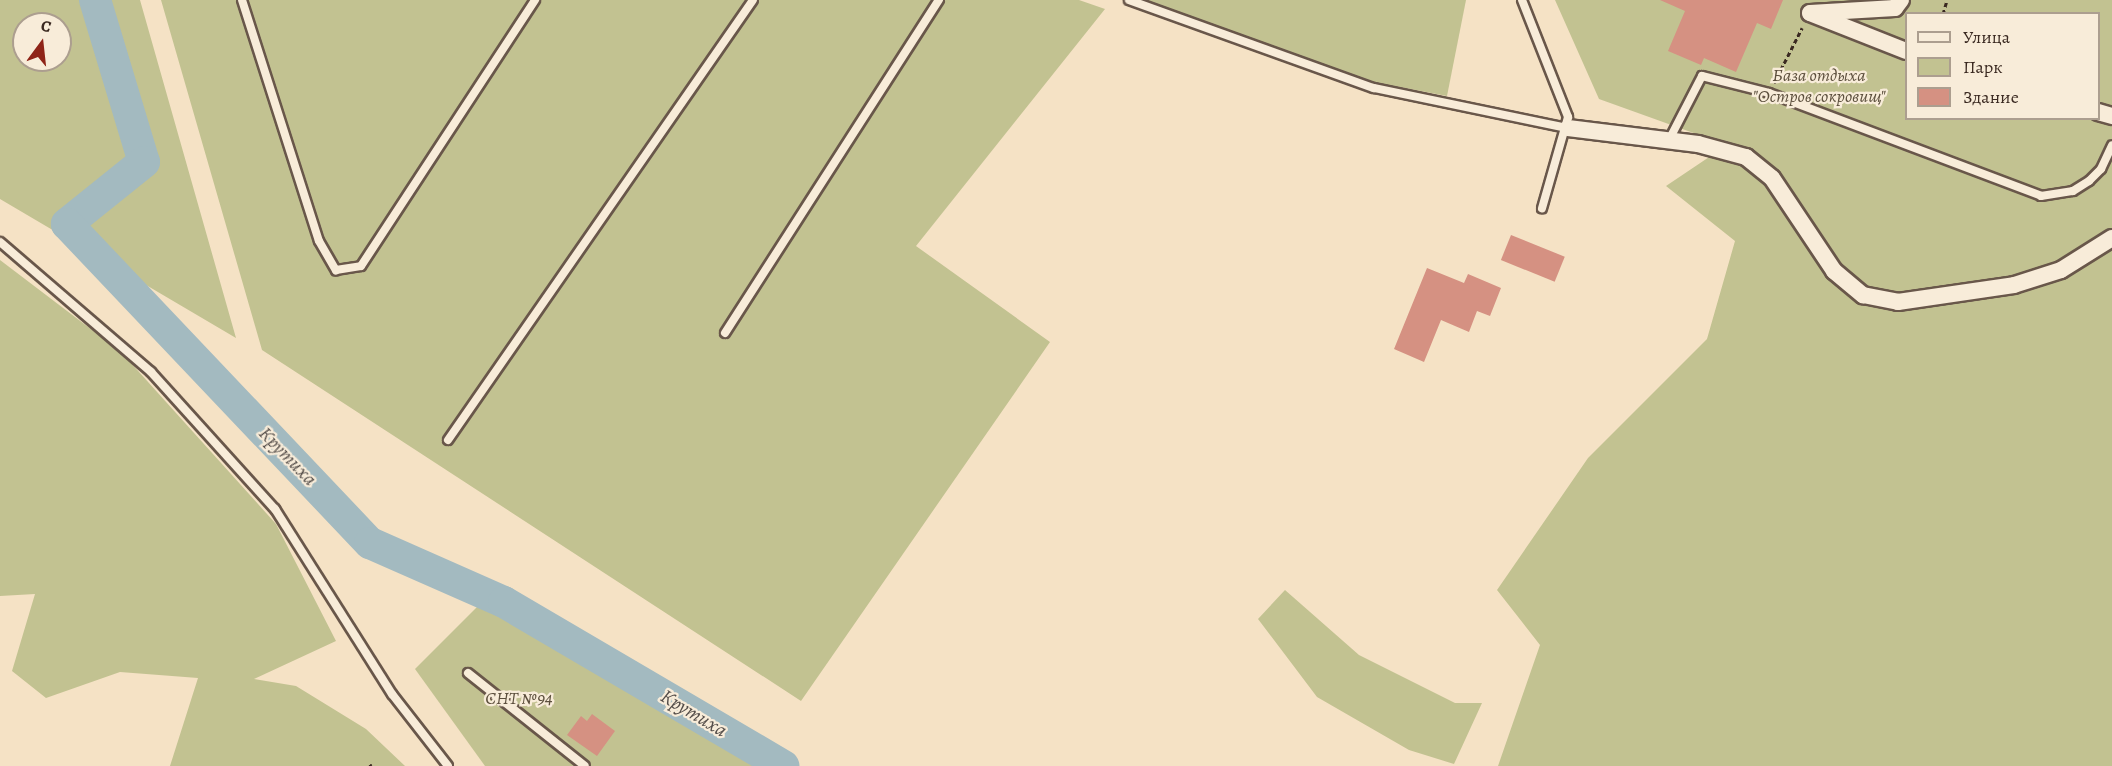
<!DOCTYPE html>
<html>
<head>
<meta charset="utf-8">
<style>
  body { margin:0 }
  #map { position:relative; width:2112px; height:766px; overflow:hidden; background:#f5e2c5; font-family:Alegreya,serif }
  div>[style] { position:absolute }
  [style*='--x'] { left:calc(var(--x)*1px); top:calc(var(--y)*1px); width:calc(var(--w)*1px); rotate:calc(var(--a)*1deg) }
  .green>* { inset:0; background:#c2c291 }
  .river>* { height:32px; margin:-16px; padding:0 16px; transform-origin:16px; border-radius:16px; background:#a3bac0 }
  .building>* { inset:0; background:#d59182; transform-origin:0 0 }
  .path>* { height:3px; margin-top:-1.5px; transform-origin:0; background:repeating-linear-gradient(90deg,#3a2921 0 4.5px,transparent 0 7.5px) }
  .roads { filter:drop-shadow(2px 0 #69574a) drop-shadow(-2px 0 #69574a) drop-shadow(0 2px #69574a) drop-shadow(0 -2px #69574a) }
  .lane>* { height:8px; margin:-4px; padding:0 4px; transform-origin:4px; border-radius:4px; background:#f8ecd9 }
  .street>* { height:16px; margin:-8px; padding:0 8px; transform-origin:8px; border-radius:8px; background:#f8ecd9 }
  span { translate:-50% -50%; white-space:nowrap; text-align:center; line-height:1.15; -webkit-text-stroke:4.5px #f8ecd9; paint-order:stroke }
  .park-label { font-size:18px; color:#5c4f3d; font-style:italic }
  .water-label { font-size:20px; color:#544d49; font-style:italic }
  .legend { position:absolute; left:1905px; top:12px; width:195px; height:108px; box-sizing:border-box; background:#f8ecd9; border:2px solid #ac9e8f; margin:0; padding:8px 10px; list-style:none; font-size:18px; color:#3a2921 }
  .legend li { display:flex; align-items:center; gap:12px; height:30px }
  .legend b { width:30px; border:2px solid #ac9e8f }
  .north { position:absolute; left:12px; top:12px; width:60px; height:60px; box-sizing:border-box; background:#f8ecd9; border:2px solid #ac9e8f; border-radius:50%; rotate:15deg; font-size:16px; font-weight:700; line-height:24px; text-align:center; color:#3a2921 }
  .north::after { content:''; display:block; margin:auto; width:21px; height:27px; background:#8f2418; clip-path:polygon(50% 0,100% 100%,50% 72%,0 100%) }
</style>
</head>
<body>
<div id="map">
  <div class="green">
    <div style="clip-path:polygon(evenodd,0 0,140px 0,236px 338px,0 199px,0 0,24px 24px,60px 24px,60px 60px,24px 60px,24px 24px)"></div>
    <div style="clip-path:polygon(161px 0,1079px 0,1105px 9px,916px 246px,1050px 342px,801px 701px,262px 350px)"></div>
    <div style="clip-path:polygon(1133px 0,1466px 0,1447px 96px,1363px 80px)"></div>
    <div style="clip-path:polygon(evenodd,1555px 0,2112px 0,2112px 766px,1498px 766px,1540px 645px,1497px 590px,1588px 458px,1707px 339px,1735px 241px,1666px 186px,1727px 145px,1599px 99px,1555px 0,1906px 14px,2098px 14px,2098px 118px,1906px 118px,1906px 14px)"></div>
    <div style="clip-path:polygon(0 260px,121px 352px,276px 524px,336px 641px,254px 679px,296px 686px,366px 729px,405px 766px,170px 766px,198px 678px,120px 672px,46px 698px,12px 671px,35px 594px,0 596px)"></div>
    <div style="clip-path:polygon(1285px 590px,1359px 655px,1455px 703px,1482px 703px,1454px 764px,1409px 750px,1317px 697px,1258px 619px)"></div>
    <div style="clip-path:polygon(484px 600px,770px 766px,485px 766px,415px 669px)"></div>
  </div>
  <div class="river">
    <div style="--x:95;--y:0;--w:169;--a:73.2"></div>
    <div style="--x:144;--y:162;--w:99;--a:141.2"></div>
    <div style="--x:67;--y:224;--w:440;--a:46.5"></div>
    <div style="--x:370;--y:543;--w:146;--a:23.8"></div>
    <div style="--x:504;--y:602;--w:324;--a:30.4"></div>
  </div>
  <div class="building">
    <div style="clip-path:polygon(1660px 0,1783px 0,1771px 29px,1757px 23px,1736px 72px,1704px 58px,1701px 65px,1668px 51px,1685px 11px)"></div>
    <div style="left:1511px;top:235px;width:58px;height:27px;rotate:22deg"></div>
    <div style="clip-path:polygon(1427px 268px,1464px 283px,1468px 274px,1501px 288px,1490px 316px,1477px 311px,1469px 332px,1441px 320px,1424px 362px,1394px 349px)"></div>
    <div style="clip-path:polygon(592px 714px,615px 731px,597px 756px,567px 735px,581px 716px,587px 721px)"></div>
  </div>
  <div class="path">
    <div style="--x:1943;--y:14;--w:15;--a:-74"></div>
    <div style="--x:1774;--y:83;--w:62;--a:-63"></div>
    <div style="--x:370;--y:764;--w:2;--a:63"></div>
  </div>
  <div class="roads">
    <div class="lane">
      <div style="--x:242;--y:0;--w:253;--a:72.3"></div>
      <div style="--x:319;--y:241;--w:34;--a:60"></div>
      <div style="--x:336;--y:270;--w:25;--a:-9"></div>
      <div style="--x:361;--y:266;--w:318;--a:-56.8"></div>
      <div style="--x:1129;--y:0;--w:260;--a:19.8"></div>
      <div style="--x:1374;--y:88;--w:198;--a:11.7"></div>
      <div style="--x:1522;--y:0;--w:126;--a:68.5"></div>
      <div style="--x:1568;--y:117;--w:95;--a:105.9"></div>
      <div style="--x:1669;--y:140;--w:72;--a:-62.7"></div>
      <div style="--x:1702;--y:76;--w:69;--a:14.2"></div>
      <div style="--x:1769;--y:93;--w:291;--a:20.7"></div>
      <div style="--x:2041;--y:196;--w:32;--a:-9"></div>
      <div style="--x:2073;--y:191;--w:19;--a:-32"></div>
      <div style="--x:2089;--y:181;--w:17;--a:-45"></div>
      <div style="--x:2101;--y:169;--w:26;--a:-65"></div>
      <div style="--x:0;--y:242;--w:199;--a:40.7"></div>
      <div style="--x:151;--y:372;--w:185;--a:47.9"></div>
      <div style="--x:275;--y:509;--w:219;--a:57.7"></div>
      <div style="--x:392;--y:694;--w:91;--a:52.1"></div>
      <div style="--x:725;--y:333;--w:396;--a:-57.3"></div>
      <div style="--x:448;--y:440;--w:535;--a:-55.27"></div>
      <div style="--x:468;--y:673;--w:149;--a:38.5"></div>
    </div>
    <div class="street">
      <div style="--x:1901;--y:0;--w:10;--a:127"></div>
      <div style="--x:1895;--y:8;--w:85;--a:176.6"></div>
      <div style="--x:1810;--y:13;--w:103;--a:21.6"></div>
      <div style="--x:2098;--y:112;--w:15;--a:16"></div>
      <div style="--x:1568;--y:128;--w:131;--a:7"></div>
      <div style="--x:1698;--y:144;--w:50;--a:15.2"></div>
      <div style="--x:1746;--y:157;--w:33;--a:39"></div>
      <div style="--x:1772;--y:178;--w:112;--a:56.3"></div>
      <div style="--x:1834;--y:271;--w:38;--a:40"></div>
      <div style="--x:1863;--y:295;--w:36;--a:11"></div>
      <div style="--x:1898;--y:302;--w:117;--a:-8.3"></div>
      <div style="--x:2014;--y:285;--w:49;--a:-17.7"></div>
      <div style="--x:2061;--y:270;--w:60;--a:-32.1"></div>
    </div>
  </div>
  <div class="park-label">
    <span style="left:1819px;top:86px">База отдыха<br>"Остров сокровищ"</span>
    <span style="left:519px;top:698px">СНТ №94</span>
  </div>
  <div class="water-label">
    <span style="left:288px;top:456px;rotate:46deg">Крутиха</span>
    <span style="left:694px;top:713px;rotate:31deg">Крутиха</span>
  </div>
  <ul class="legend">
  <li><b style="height:8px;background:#f8ecd9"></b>Улица</li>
  <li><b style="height:16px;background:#c2c291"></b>Парк</li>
  <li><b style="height:16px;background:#d59182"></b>Здание</li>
  </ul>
  <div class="north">С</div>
</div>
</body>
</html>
